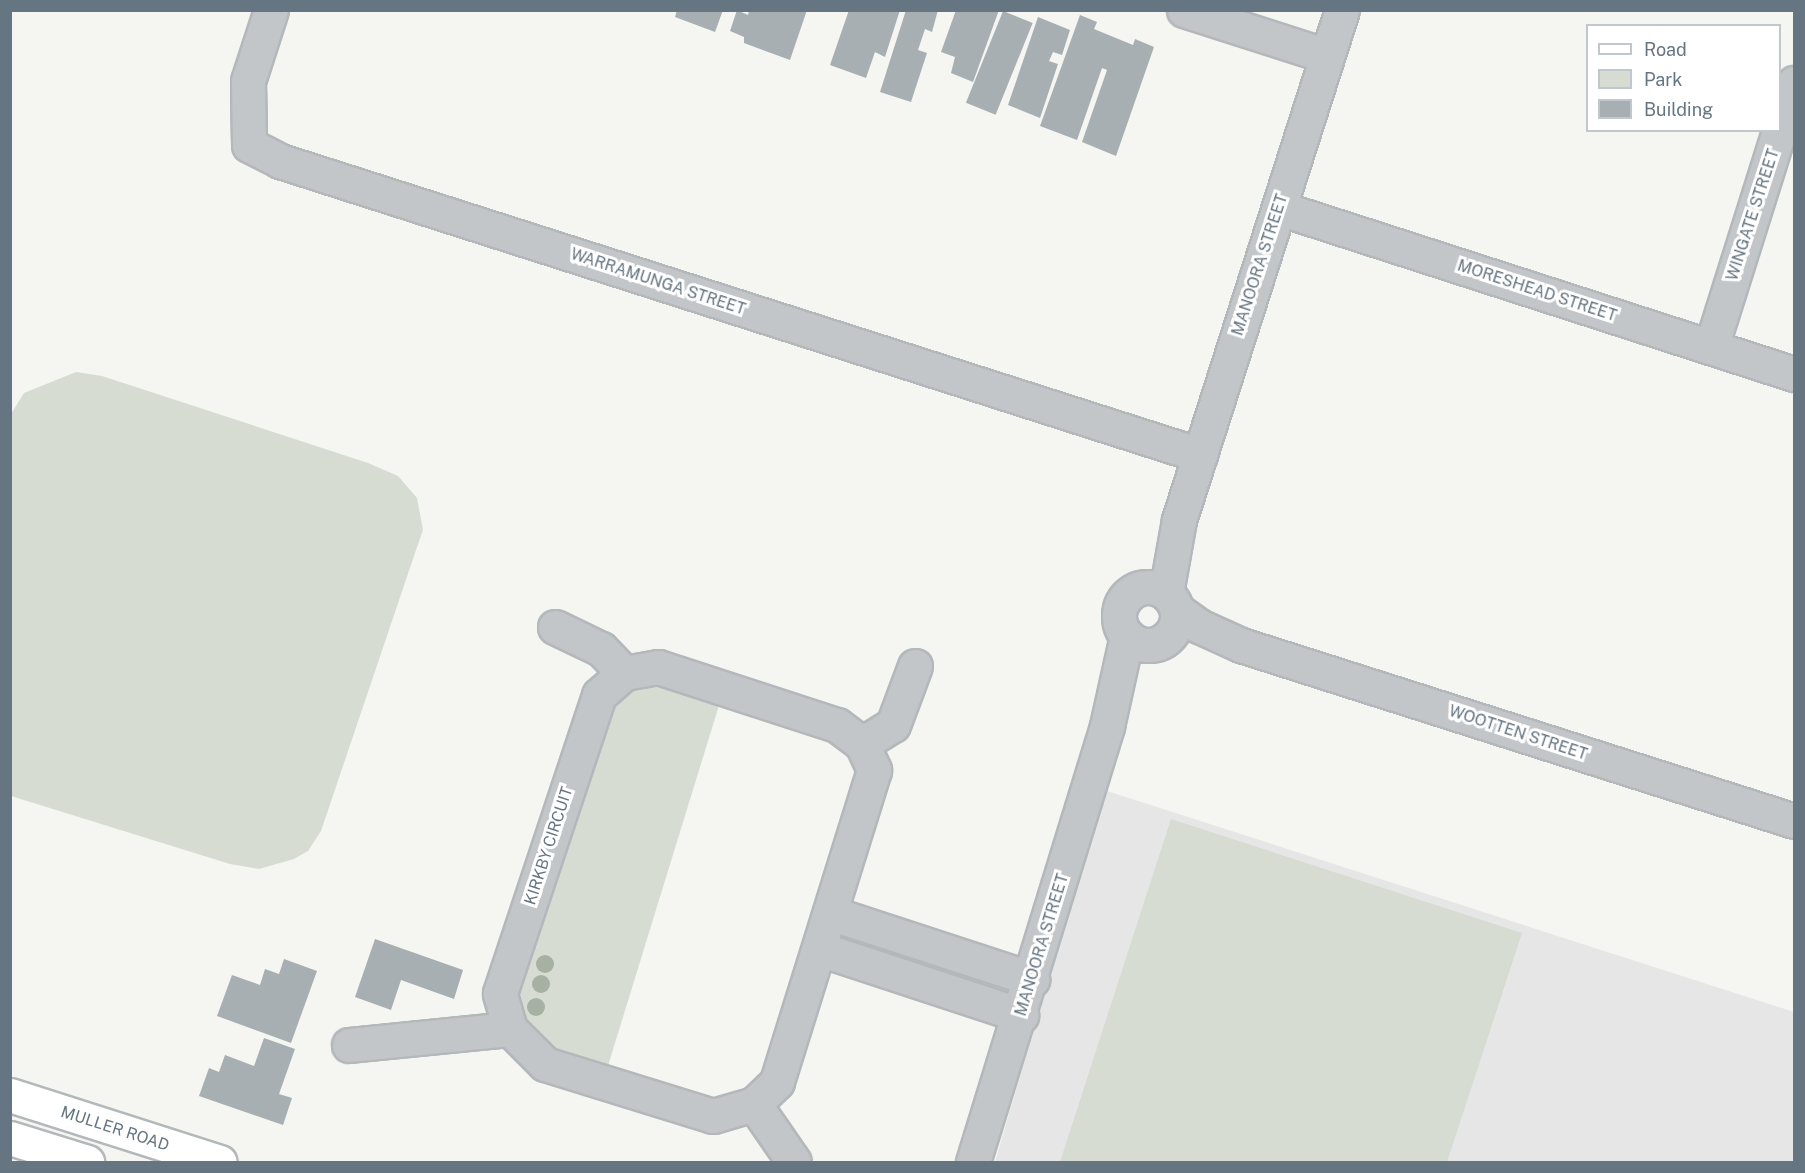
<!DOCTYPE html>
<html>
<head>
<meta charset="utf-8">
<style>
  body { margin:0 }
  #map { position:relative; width:1805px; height:1173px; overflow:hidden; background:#f5f5f1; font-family:"Public Sans",sans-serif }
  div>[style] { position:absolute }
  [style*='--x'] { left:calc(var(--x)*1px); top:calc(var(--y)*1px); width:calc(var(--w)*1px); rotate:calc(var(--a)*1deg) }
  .built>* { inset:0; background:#e5e6e5 }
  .green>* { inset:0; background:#d6dcd2 }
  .building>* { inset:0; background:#a7afb3; transform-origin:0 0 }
  .roads { filter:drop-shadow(2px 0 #b3b8bb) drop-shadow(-2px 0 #b3b8bb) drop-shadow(0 2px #b3b8bb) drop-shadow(0 -2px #b3b8bb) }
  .minor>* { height:33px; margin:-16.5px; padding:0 16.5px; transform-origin:16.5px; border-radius:16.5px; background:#c3c6c9 }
  .minor>.ring { margin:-16.5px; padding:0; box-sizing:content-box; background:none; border:33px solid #c3c6c9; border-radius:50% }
  .secondary>* { height:33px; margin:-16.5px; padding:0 16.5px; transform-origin:16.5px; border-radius:16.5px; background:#fff }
  .trees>* { width:18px; height:18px; margin:-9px; border-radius:50%; background:#a7b1a3 }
  span { translate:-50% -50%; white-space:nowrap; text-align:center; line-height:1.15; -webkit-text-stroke:6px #fff; paint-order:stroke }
  .street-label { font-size:16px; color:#657581 }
  .frame { position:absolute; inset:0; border:12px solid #657581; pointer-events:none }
  .legend { position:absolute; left:1586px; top:24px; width:195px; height:108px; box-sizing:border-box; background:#fff; border:2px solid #c1c8cd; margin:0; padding:8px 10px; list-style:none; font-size:18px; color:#657581 }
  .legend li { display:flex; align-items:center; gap:12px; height:30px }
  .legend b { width:30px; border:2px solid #c1c8cd }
</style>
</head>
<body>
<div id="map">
  <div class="built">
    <div style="clip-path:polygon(1104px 790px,1794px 1012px,1794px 1162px,995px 1162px)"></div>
  </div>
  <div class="green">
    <div style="clip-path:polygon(76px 372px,102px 376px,368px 463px,398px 476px,417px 498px,423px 530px,415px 553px,321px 831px,308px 851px,294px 859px,259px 869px,230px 864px,11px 796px,11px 414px,24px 393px)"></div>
    <div style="clip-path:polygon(624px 673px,724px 689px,603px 1082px,545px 1064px,500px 993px)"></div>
    <div style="clip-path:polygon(1171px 819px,1522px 933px,1447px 1162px,1060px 1162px)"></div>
  </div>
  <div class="building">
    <div style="clip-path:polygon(677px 10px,723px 10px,715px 32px,675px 17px)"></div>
    <div style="clip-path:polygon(737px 10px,748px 15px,749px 10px,807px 10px,790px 60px,744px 43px,744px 37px,730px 31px)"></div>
    <div style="clip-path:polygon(849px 10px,900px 10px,885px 57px,875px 52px,866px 78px,830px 65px)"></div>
    <div style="clip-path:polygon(906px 10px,938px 10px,932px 32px,925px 29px,918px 50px,927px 53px,911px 102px,880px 92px)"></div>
    <div style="clip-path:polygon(956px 10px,999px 10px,973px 82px,951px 73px,955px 57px,941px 52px)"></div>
    <div style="left:1003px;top:11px;width:32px;height:99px;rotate:22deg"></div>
    <div style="clip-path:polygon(1080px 15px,1097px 22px,1094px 29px,1133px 45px,1135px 39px,1154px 47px,1116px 156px,1082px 142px,1107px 70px,1102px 68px,1077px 140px,1040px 126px)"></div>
    <div style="clip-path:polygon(1038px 17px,1070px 30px,1062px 55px,1053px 52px,1049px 61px,1058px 64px,1040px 118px,1008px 105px)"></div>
    <div style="clip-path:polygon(375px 939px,463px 970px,454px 999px,401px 980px,391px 1010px,355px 997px)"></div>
    <div style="clip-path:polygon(284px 959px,317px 971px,291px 1043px,217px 1016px,232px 975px,260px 985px,265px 969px,279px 974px)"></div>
    <div style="clip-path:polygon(264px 1038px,295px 1049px,279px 1094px,292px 1098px,283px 1125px,199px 1096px,209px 1068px,219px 1072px,225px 1055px,254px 1066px)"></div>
  </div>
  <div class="roads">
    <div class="minor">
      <div style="--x:271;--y:10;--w:75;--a:107.9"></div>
      <div style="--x:248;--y:81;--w:64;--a:89.1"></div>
      <div style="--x:249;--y:145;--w:35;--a:27"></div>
      <div style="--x:280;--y:161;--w:966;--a:17.72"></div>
      <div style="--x:1184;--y:10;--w:150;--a:17.8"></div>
      <div style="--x:1279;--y:208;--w:541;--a:17.87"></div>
      <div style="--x:1711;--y:347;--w:277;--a:-72.5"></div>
      <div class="ring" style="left:1119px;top:587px;width:25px;height:25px"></div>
      <div style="--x:1166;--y:593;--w:74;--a:-79.9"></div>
      <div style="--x:1179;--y:520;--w:535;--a:-72.28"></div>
      <div style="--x:1177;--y:610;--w:27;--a:36"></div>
      <div style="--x:1199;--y:626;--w:46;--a:24.3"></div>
      <div style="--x:1241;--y:645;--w:580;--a:17.65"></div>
      <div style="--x:555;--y:627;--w:51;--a:25.6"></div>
      <div style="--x:601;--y:649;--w:33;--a:46"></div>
      <div style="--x:658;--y:667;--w:188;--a:18"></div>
      <div style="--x:837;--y:725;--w:31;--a:37"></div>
      <div style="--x:862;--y:744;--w:29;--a:65"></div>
      <div style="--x:874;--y:770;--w:327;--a:107.3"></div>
      <div style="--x:777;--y:1082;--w:32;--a:136"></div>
      <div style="--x:754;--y:1104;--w:43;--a:163.7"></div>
      <div style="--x:713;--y:1116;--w:176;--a:-162.8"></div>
      <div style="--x:545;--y:1064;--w:49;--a:-135"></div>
      <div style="--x:510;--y:1029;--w:37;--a:-106"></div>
      <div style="--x:500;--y:993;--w:314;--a:-71.6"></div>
      <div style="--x:599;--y:695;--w:33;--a:-41"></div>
      <div style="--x:624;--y:673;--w:35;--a:-10"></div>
      <div style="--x:862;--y:744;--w:36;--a:-32"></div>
      <div style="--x:893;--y:725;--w:63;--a:-69.6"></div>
      <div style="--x:830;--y:913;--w:213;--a:18.1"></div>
      <div style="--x:820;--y:949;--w:212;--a:18.2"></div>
      <div style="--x:349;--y:1045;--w:162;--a:-5.7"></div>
      <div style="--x:754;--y:1104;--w:70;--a:55.4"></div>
      <div style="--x:973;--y:1162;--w:456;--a:-72.9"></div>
      <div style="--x:1107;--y:726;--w:92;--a:-77.5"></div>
    </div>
    <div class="secondary">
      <div style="--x:10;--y:1095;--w:220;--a:17.7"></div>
      <div style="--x:10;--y:1138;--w:81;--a:17.3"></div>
    </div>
  </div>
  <div class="trees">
    <div style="left:545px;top:964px"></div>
    <div style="left:541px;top:984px"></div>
    <div style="left:536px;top:1007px"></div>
  </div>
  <div class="street-label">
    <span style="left:1753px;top:215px;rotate:-72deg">WINGATE STREET</span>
    <span style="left:1260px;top:265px;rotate:-72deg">MANOORA STREET</span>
    <span style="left:658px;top:282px;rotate:18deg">WARRAMUNGA STREET</span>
    <span style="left:1537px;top:291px;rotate:18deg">MORESHEAD STREET</span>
    <span style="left:1518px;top:733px;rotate:18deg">WOOTTEN STREET</span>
    <span style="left:549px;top:846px;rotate:-72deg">KIRKBY CIRCUIT</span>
    <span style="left:1042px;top:945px;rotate:-73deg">MANOORA STREET</span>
    <span style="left:115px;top:1129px;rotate:18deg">MULLER ROAD</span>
  </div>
  <div class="frame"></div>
  <ul class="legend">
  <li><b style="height:8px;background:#fff"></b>Road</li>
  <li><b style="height:16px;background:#d6dcd2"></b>Park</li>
  <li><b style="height:16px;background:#a7afb3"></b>Building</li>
  </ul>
</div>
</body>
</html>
